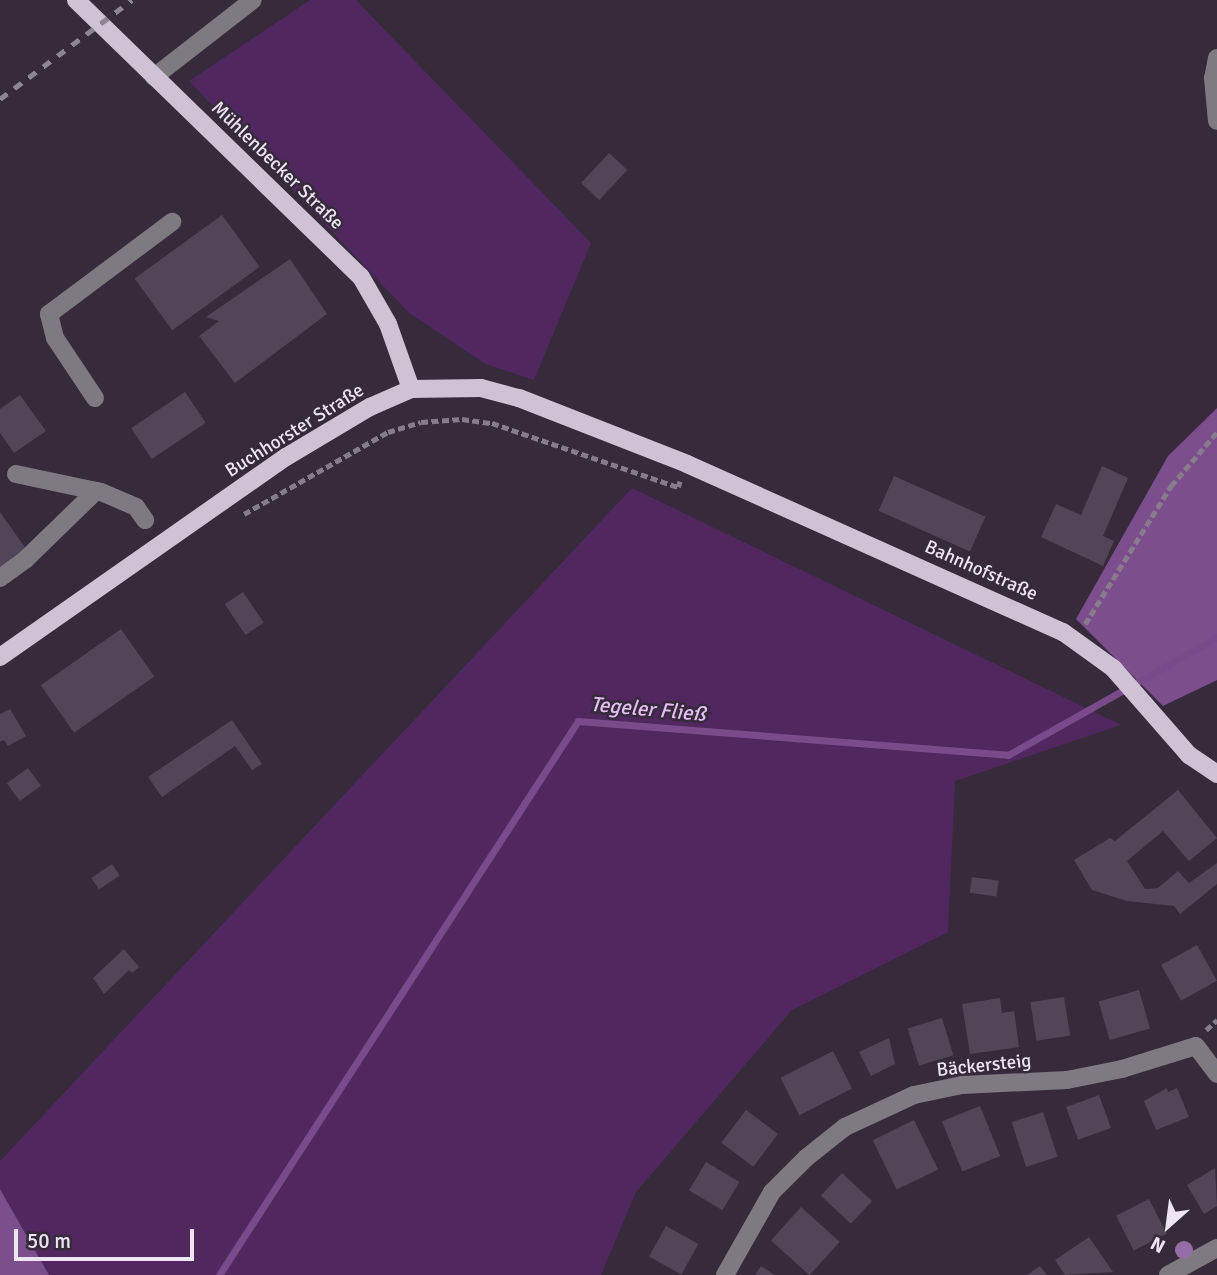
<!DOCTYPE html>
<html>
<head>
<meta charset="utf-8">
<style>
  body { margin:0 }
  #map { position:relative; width:1217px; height:1275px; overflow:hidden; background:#362a3b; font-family:Signika,sans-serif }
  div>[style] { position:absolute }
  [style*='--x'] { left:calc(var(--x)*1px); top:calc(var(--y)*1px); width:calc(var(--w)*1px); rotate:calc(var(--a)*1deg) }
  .green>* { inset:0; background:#50285f }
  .forest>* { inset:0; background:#7c4e8e }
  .stream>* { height:7px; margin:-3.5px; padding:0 3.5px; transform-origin:3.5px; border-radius:3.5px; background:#794b8b }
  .building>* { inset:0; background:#534558; transform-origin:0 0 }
  .path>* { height:4.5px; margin-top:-2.25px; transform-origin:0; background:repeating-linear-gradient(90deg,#867c8b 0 7px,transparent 0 10.5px) }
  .minor>* { height:18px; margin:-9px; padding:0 9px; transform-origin:9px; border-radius:9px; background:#7f7982 }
  .major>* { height:18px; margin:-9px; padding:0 9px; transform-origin:9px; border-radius:9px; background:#cfc2d5 }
  .rail>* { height:5px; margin-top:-2.5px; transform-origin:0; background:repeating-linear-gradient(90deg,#8e8493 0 9px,transparent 0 18px) }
  .trees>* { width:18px; height:18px; margin:-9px; border-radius:50%; background:#966da6 }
  span { translate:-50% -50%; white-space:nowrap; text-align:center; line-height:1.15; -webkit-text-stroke:5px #362a3b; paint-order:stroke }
  .street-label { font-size:19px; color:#ede5f1 }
  .water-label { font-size:21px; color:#e5bef5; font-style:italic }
  .north { position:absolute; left:1133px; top:1191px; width:70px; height:70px; -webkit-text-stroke:5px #362a3b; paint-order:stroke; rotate:208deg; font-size:19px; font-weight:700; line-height:28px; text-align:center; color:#ede5f1 }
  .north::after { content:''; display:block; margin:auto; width:24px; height:32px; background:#ede5f1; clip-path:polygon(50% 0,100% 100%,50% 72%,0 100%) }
  .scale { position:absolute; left:14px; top:1229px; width:180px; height:32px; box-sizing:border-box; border:4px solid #ede5f1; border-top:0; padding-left:9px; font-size:21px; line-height:24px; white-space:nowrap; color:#ede5f1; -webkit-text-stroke:5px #362a3b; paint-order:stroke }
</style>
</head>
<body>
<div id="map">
  <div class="green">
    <div style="clip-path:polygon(310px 0,356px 0,591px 243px,534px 380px,485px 364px,408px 312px,189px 81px)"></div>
    <div style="clip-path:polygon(632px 488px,1121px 725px,955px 781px,948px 932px,792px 1010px,636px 1192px,601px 1275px,49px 1275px,0 1189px,0 1161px)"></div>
  </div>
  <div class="forest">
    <div style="clip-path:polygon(1217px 408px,1217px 680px,1163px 706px,1076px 619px,1168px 456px)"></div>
    <div style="clip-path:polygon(0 1189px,49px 1275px,0 1275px)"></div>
  </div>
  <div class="stream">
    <div style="--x:219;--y:1275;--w:660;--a:-57.06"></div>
    <div style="--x:578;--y:721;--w:431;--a:4.5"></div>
    <div style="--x:1008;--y:755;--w:240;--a:-29.4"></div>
  </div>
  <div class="building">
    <div style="left:609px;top:153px;width:25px;height:41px;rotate:43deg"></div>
    <div style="left:222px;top:215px;width:64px;height:108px;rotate:54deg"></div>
    <div style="clip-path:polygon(290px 259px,327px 314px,235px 383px,199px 336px,219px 321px,206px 317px)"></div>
    <div style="left:185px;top:392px;width:37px;height:65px;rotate:56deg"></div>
    <div style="clip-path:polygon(20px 395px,46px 431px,14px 453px,0 433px,0 409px)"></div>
    <div style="clip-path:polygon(1102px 466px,1128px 478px,1103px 536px,1114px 541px,1103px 566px,1041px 537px,1056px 504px,1081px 515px)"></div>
    <div style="left:894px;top:476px;width:100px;height:38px;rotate:24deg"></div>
    <div style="clip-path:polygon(0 512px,26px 549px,0 568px)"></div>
    <div style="left:243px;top:592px;width:37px;height:22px;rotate:56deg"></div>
    <div style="left:121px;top:629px;width:58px;height:98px;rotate:55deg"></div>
    <div style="clip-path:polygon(10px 709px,26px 736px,8px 746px,4px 740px,0 742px,0 714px)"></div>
    <div style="clip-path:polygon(232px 720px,262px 764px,252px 770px,235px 746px,162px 797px,148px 777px)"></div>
    <div style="left:28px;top:768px;width:22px;height:26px;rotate:54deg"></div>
    <div style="clip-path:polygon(1178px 790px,1217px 838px,1189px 861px,1163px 831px,1127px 861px,1145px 889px,1158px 888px,1178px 871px,1189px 883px,1217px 863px,1217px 884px,1180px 914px,1174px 906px,1127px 901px,1092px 890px,1074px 860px,1110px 838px,1115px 841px)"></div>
    <div style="left:112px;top:864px;width:14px;height:25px;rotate:56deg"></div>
    <div style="left:972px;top:877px;width:27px;height:16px;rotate:8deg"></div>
    <div style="left:1197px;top:945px;width:41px;height:41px;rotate:61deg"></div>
    <div style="clip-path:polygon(124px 949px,139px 967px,132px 973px,129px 970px,104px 994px,93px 978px)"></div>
    <div style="left:1139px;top:990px;width:40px;height:42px;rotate:74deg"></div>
    <div style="left:1064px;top:997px;width:39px;height:34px;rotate:81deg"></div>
    <div style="clip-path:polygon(1000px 998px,1002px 1013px,1014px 1011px,1019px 1047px,970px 1054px,962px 1004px)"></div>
    <div style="left:942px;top:1018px;width:39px;height:36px;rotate:73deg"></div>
    <div style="clip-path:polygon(889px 1038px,895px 1064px,871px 1076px,859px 1052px)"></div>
    <div style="left:833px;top:1051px;width:42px;height:59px;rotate:63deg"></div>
    <div style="clip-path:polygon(1167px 1088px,1168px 1092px,1177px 1088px,1189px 1117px,1156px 1130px,1144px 1101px)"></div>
    <div style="left:1099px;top:1095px;width:35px;height:35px;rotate:70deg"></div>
    <div style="left:980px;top:1106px;width:54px;height:41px;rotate:68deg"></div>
    <div style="left:746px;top:1110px;width:40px;height:41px;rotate:37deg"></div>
    <div style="left:1043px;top:1112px;width:47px;height:33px;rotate:72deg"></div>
    <div style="left:914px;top:1120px;width:55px;height:46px;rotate:64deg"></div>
    <div style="left:706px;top:1162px;width:39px;height:33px;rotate:31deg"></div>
    <div style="clip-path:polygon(1215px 1168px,1217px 1206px,1204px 1214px,1187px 1185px)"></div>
    <div style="left:842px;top:1173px;width:41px;height:31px;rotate:43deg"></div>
    <div style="left:1149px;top:1199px;width:39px;height:37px;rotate:63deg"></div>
    <div style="left:801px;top:1207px;width:52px;height:45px;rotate:42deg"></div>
    <div style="left:666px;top:1226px;width:37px;height:35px;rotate:29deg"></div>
    <div style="clip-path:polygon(1089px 1237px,1113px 1272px,1065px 1275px,1055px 1260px)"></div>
    <div style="clip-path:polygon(761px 1266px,775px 1275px,755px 1275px)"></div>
    <div style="clip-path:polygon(1040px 1266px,1047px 1275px,1027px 1275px)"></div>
  </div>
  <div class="path">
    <div style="--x:244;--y:514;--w:166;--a:-29.7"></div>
    <div style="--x:388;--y:432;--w:34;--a:-17"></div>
    <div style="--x:421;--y:422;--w:41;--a:-4.2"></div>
    <div style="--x:462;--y:419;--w:30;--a:8"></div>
    <div style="--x:492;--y:423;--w:197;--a:19"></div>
    <div style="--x:678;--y:487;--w:6;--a:-72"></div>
    <div style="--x:1085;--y:624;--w:163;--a:-58.1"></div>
    <div style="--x:1171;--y:486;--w:71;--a:-49.6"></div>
    <div style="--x:1206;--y:1030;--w:15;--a:-42"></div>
  </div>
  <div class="minor">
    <div style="--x:1217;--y:58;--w:20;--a:101"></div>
    <div style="--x:1213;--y:78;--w:43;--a:84.7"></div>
    <div style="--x:154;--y:77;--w:125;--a:-37.9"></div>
    <div style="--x:95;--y:398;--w:72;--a:-123.7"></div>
    <div style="--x:55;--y:338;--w:25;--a:-104"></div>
    <div style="--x:49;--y:314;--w:154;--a:-36.8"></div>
    <div style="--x:16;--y:474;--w:87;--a:12"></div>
    <div style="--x:101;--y:492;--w:38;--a:23"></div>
    <div style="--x:136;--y:507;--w:16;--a:55"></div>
    <div style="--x:0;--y:578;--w:32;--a:-36"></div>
    <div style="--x:26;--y:559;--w:98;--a:-44.2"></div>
    <div style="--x:725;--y:1275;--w:95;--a:-60.5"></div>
    <div style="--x:772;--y:1192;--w:48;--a:-45"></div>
    <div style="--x:806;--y:1158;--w:50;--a:-38.5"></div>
    <div style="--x:845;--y:1127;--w:76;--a:-24.9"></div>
    <div style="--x:914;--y:1095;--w:49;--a:-11.8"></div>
    <div style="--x:962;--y:1085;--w:105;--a:-2.7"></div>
    <div style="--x:1067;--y:1080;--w:56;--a:-11.3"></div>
    <div style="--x:1122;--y:1069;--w:77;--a:-17.3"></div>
    <div style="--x:1196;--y:1046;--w:35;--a:53"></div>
    <div style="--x:1168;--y:1275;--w:56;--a:-28.9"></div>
  </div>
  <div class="major">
    <div style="--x:76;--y:0;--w:397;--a:44.2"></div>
    <div style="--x:361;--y:277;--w:54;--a:60.1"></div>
    <div style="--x:388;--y:324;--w:69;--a:70.5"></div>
    <div style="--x:0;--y:657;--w:349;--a:-35"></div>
    <div style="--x:286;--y:457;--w:98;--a:-30.8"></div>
    <div style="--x:370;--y:407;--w:45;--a:-23.7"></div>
    <div style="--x:411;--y:389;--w:70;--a:-0.8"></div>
    <div style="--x:481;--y:388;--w:39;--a:15"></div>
    <div style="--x:519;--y:398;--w:180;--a:21.4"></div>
    <div style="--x:687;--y:464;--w:412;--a:24.1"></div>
    <div style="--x:1063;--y:632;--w:62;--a:35.8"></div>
    <div style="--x:1113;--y:668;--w:116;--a:48.9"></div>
    <div style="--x:1189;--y:755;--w:34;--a:34"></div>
  </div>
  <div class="rail">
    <div style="--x:0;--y:99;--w:165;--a:-36.9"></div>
  </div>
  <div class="trees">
    <div style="left:1184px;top:1250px"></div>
  </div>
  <div class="street-label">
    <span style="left:277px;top:166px;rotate:44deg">Mühlenbecker Straße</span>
    <span style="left:295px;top:431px;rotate:-32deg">Buchhorster Straße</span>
    <span style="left:981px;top:571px;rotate:24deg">Bahnhofstraße</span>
    <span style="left:984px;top:1066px;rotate:-6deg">Bäckersteig</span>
  </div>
  <div class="water-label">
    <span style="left:648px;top:709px;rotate:5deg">Tegeler Fließ</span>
  </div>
  <div class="north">N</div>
  <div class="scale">50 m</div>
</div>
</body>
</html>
